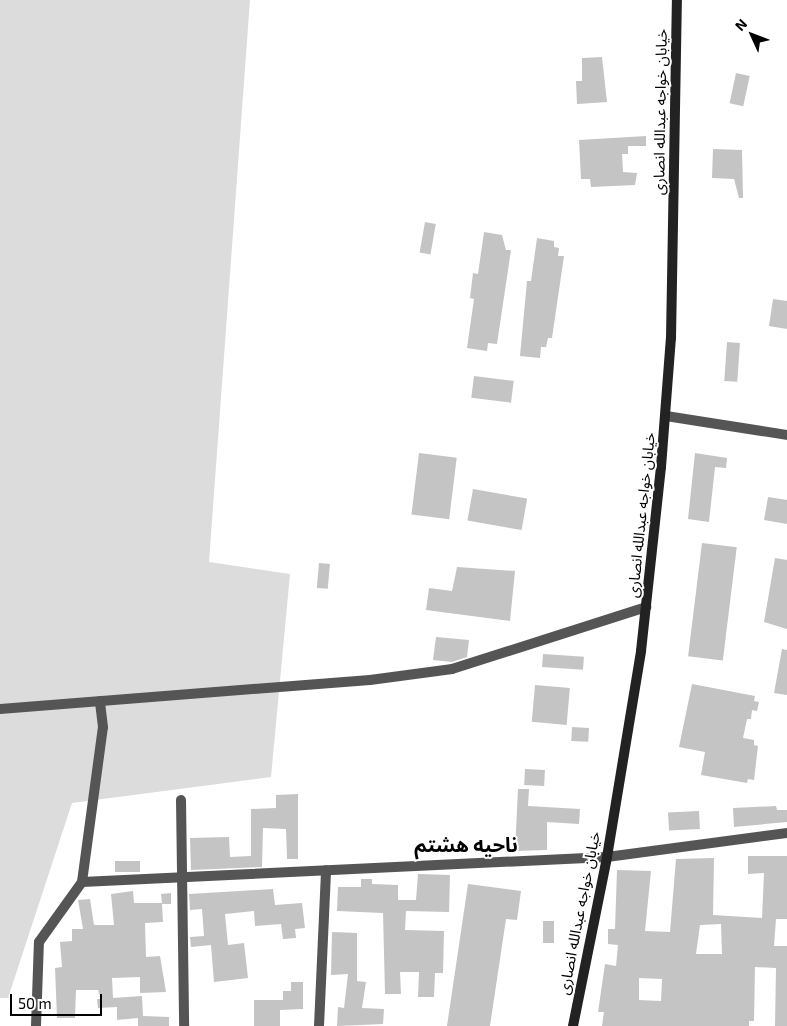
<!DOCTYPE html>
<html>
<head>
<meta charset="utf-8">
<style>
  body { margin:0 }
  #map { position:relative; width:787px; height:1026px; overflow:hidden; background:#fff; font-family:"Exo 2","Noto Sans Arabic",sans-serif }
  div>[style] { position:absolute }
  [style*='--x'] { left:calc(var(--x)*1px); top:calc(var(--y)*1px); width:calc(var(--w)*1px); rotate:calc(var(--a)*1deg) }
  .green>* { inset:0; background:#dcdcdc }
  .building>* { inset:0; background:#c4c4c4; transform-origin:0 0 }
  .street>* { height:10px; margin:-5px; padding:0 5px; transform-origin:5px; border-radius:5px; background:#555 }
  .secondary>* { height:10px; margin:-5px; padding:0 5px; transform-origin:5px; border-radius:5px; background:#222 }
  span { translate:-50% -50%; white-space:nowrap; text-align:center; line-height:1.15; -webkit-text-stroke:4px #fff; paint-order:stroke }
  .street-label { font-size:15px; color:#000 }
  .district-label { font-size:20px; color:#000; font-weight:700 }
  .north { position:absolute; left:727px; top:10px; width:50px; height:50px; -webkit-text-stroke:4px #fff; paint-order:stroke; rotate:313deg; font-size:14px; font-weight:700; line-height:20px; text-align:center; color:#000 }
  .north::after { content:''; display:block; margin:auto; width:18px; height:22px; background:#000; clip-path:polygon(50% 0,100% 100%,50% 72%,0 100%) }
  .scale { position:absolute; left:10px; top:994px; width:92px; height:22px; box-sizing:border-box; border:2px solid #000; border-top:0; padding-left:6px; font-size:15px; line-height:18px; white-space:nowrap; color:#000; -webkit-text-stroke:4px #fff; paint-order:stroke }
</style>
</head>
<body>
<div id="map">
  <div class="green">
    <div style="clip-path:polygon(0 0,250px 0,209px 562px,290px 574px,271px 777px,72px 803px,8px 998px,0 998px)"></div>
  </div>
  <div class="building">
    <div style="clip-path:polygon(602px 57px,607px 102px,577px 104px,576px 81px,582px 81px,582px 58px)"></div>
    <div style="left:736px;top:73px;width:14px;height:31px;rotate:12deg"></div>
    <div style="clip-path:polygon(646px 136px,646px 146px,628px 146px,628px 154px,622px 154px,623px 172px,637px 173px,635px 185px,591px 187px,590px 179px,581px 179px,579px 140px)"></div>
    <div style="clip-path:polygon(713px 149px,742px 150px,743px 198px,739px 198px,734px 179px,712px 178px)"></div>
    <div style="left:425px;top:222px;width:11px;height:31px;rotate:10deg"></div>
    <div style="clip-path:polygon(484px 232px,502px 235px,506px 250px,511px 250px,497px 344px,488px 343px,487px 351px,467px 348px,474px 299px,470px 298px,473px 273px,478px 274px)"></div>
    <div style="clip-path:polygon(537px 238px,554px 241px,554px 247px,559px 248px,558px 256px,564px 256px,552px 338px,548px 338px,546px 347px,541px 347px,540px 358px,520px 356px,527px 281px,531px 281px)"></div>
    <div style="clip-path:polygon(773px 299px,787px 301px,787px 329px,769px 326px)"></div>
    <div style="left:727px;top:342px;width:13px;height:39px;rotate:4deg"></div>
    <div style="left:474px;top:376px;width:40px;height:22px;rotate:7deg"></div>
    <div style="left:419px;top:453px;width:38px;height:62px;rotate:7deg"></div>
    <div style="clip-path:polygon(695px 453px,727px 458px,726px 468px,715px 467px,709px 522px,688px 519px)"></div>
    <div style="left:473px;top:489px;width:55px;height:32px;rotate:10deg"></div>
    <div style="clip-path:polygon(768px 497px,787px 500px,787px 524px,764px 520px)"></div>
    <div style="left:702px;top:543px;width:35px;height:114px;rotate:7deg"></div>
    <div style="clip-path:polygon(775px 558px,787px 560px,787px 629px,764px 622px)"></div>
    <div style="left:319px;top:563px;width:11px;height:25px;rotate:5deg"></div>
    <div style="clip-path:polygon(457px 567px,515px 571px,510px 621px,426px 610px,429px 588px,452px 591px)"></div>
    <div style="clip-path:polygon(436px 637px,469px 640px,467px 657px,452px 662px,433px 660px)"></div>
    <div style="clip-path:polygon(782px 649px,787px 650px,787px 695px,774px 693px)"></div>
    <div style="left:543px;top:654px;width:41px;height:13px;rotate:4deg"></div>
    <div style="clip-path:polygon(692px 684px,755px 696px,754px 701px,759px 702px,757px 711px,752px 710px,751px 719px,747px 719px,743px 738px,754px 740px,754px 745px,758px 746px,754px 780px,748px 779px,747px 783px,701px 775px,705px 752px,679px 747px)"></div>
    <div style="left:535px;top:685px;width:35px;height:37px;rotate:5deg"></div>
    <div style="left:572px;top:727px;width:17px;height:14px;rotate:3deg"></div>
    <div style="left:525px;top:769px;width:20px;height:16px;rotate:3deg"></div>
    <div style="clip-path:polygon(518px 789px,529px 789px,528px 806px,580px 809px,579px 824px,547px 822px,547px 850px,515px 851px)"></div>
    <div style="clip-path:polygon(298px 794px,298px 859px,287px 859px,286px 829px,263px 828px,262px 867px,191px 870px,190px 838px,229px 837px,230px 857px,251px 856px,251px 809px,276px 808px,276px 795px)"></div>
    <div style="clip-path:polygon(776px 806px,777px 810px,787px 810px,787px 822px,734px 827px,733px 808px)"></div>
    <div style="left:699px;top:811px;width:18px;height:31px;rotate:87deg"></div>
    <div style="clip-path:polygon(evenodd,748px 856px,787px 856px,787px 919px,776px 919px,774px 946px,787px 946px,787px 1026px,775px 1026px,776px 968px,755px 967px,754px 1021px,749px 1021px,749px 1026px,602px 1026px,604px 1012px,598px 1012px,605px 964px,616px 966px,618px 945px,608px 944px,608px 929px,615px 929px,617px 870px,651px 871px,645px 931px,670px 932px,676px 859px,714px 858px,713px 915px,762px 918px,764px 873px,748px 874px,748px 856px,721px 924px,722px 954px,696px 954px,700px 925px,721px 924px,748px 856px,639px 978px,662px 979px,661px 1001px,639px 1000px,639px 978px)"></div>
    <div style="left:140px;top:861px;width:11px;height:25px;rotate:90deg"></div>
    <div style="clip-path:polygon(418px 874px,450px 875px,449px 912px,406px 911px,405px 930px,444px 931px,443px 973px,435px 973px,434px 997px,418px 997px,419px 972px,400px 972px,401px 994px,385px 994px,383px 913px,337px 911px,338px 887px,361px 887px,361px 879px,372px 879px,372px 884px,398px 885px,398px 900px,416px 900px)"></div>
    <div style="clip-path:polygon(468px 884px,521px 891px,517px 920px,506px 919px,490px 1026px,447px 1026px)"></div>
    <div style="clip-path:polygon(273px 889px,275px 905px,302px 903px,305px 928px,295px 929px,296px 938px,283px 939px,281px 924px,255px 926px,254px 911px,225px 914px,228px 945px,244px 943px,248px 978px,214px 982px,211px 945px,191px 947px,190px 937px,204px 936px,202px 909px,190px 910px,189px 894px)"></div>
    <div style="clip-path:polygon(133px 891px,134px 903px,162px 903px,161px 894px,171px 893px,171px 904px,162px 904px,163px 922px,145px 923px,146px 957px,160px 956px,166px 992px,140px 993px,140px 977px,112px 978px,113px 998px,142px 996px,143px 1016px,169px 1017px,169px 1026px,138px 1026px,138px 1018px,117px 1020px,117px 1007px,98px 1008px,97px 999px,101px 999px,98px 990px,76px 990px,75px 1018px,57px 1018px,55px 968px,62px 967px,60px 942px,72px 941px,72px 929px,83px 929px,78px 900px,90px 899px,94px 925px,114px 925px,111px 894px)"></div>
    <div style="left:543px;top:921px;width:11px;height:22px"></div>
    <div style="clip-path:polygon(332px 932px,357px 933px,357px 981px,366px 982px,362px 1008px,384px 1009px,383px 1024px,337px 1026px,338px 1007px,344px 1008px,348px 974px,331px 975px)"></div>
    <div style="clip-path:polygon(291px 982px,303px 982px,303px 1009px,280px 1010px,280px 1026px,254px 1026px,254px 1000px,283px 1000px,283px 991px,291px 991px)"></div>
  </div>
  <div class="street">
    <div style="--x:666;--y:416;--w:122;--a:8.9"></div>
    <div style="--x:0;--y:709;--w:371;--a:-4.5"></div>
    <div style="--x:370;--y:680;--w:83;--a:-7.6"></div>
    <div style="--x:452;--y:669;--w:204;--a:-17.7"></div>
    <div style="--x:181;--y:800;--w:226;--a:89.2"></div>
    <div style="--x:82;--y:882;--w:526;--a:-2.73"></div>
    <div style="--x:607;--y:857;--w:182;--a:-7.6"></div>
    <div style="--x:36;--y:1026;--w:84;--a:-88"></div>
    <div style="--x:39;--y:942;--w:74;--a:-54.4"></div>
    <div style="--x:82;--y:882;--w:156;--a:-82.3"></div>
    <div style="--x:103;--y:727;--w:26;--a:-97"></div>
    <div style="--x:319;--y:1026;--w:156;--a:-87.4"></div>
  </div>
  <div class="secondary">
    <div style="--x:573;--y:1026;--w:172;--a:-78.6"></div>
    <div style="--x:607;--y:857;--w:209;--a:-80.6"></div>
    <div style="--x:641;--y:651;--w:185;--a:-83.8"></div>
    <div style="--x:661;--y:467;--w:129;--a:-85.6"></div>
    <div style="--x:671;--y:338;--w:338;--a:-89"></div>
  </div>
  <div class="street-label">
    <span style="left:660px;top:112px;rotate:-89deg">خیابان خواجه عبدالله انصاری</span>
    <span style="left:641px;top:515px;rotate:-84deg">خیابان خواجه عبدالله انصاری</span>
    <span style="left:579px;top:913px;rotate:-79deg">خیابان خواجه عبدالله انصاری</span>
  </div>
  <div class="district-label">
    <span style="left:466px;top:844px">ناحیه هشتم</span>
  </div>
  <div class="north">N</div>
  <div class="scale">50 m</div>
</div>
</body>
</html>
